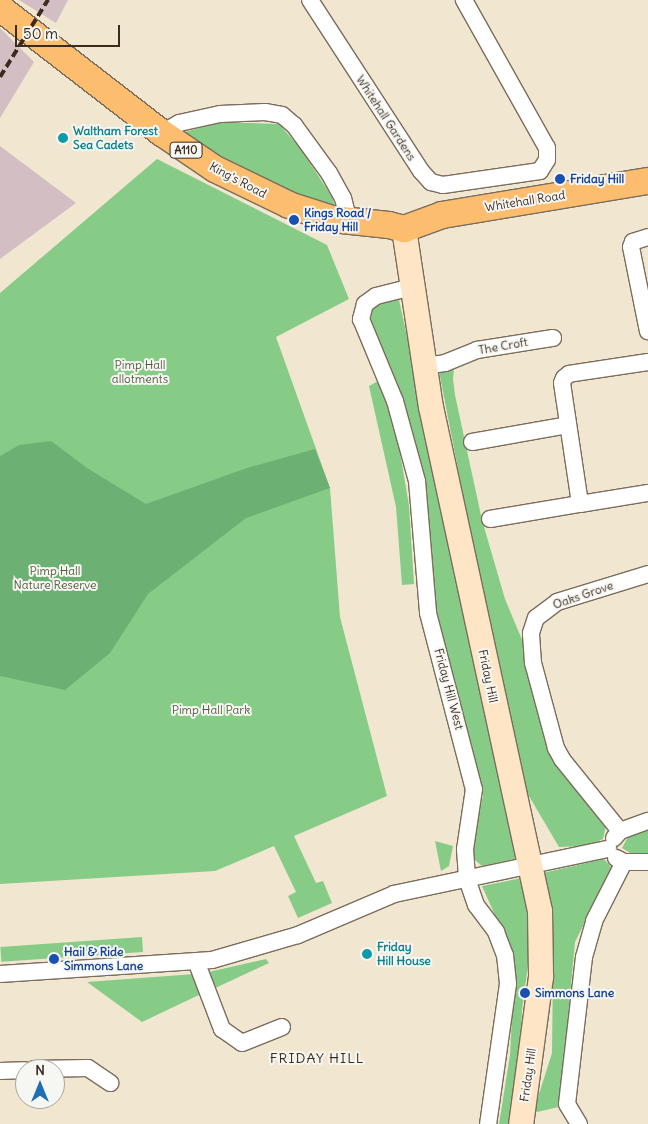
<!DOCTYPE html>
<html>
<head>
<meta charset="utf-8">
<style>
  body { margin:0 }
  #map { position:relative; width:648px; height:1124px; overflow:hidden; background:#f1e7d0; font-family:Delius,sans-serif }
  div>[style] { position:absolute }
  [style*='--x'] { left:calc(var(--x)*1px); top:calc(var(--y)*1px); width:calc(var(--w)*1px); rotate:calc(var(--a)*1deg) }
  .industrial>* { inset:0; background:#d2bec3 }
  .green>* { inset:0; background:#86cc87; transform-origin:0 0 }
  .forest>* { inset:0; background:#6cb074 }
  .roads { filter:drop-shadow(1px 0 #7b6c5c) drop-shadow(-1px 0 #7b6c5c) drop-shadow(0 1px #7b6c5c) drop-shadow(0 -1px #7b6c5c) }
  .minor>* { height:16px; margin:-8px; padding:0 8px; transform-origin:8px; border-radius:8px; background:#fff }
  .secondary>* { height:24px; margin:-12px; padding:0 12px; transform-origin:12px; border-radius:12px; background:#fee5c5 }
  .primary>* { height:26px; margin:-13px; padding:0 13px; transform-origin:13px; border-radius:13px; background:#fcbd6f }
  .rail>* { height:4px; margin-top:-2px; transform-origin:0; background:repeating-linear-gradient(90deg,#3b2a1e 0 8px,transparent 0 12px) }
  .dots>* { width:14px; height:14px; translate:-50% -50%; box-sizing:border-box; border:2px solid #f6f6f2; border-radius:50% }
  span { translate:-50% -50%; white-space:nowrap; text-align:center; line-height:1.15; -webkit-text-stroke:4px #f6f6f2; paint-order:stroke }
  .shield-label span { padding:1px 4px; background:#f6f6f2; border:1px solid; border-radius:4px; -webkit-text-stroke-width:0 }
  .shield-label { font-size:11px; color:#3b2a1e; font-weight:700 }
  .street-label { font-size:12px; color:#3b2a1e }
  .culture-label { font-size:12px; color:#0d838f; font-weight:700 }
  .left { translate:0 -50%; text-align:left }
  .transit-label { font-size:12px; color:#164399; font-weight:700 }
  .park-label { font-size:12px; color:#525b3e }
  .neighbourhood-label { font-size:14px; color:#3b2a1e; letter-spacing:1px }
  .north { position:absolute; left:15px; top:1059px; width:50px; height:50px; box-sizing:border-box; background:#f6f6f2; border:1px solid #aba49d; border-radius:50%; rotate:0deg; font-size:14px; font-weight:700; line-height:20px; text-align:center; color:#3b2a1e }
  .north::after { content:''; display:block; margin:auto; width:18px; height:22px; background:#1f6fb2; clip-path:polygon(50% 0,100% 100%,50% 72%,0 100%) }
  .scale { position:absolute; left:15px; top:25px; width:105px; height:22px; box-sizing:border-box; border:2px solid #3b2a1e; border-top:0; padding-left:6px; font-size:15px; line-height:18px; white-space:nowrap; color:#3b2a1e; -webkit-text-stroke:4px #f6f6f2; paint-order:stroke }
</style>
</head>
<body>
<div id="map">
  <div class="industrial">
    <div style="clip-path:polygon(19px 0,68px 0,56px 23px)"></div>
    <div style="clip-path:polygon(0 28px,34px 62px,0 118px)"></div>
    <div style="clip-path:polygon(0 146px,76px 203px,0 259px)"></div>
  </div>
  <div class="green">
    <div style="clip-path:polygon(220px 122px,279px 124px,301px 149px,332px 197px,336px 209px,296px 196px,221px 163px,178px 134px)"></div>
    <div style="clip-path:polygon(157px 159px,327px 245px,349px 299px,276px 337px,330px 488px,340px 617px,387px 796px,294px 836px,316px 883px,323px 881px,332px 903px,298px 918px,288px 896px,296px 892px,274px 846px,215px 871px,0 884px,0 293px)"></div>
    <div style="clip-path:polygon(399px 300px,520px 851px,514px 859px,482px 866px,475px 860px,472px 848px,483px 795px,431px 596px,422px 486px,365px 329px,374px 301px)"></div>
    <div style="clip-path:polygon(455px 359px,453px 379px,455px 395px,482px 520px,505px 599px,523px 642px,546px 739px,606px 826px,603px 839px,588px 846px,559px 847px,526px 791px,500px 685px,437px 361px)"></div>
    <div style="clip-path:polygon(380px 380px,400px 452px,409px 506px,414px 584px,402px 585px,396px 507px,369px 386px)"></div>
    <div style="clip-path:polygon(648px 829px,648px 853px,635px 856px,622px 848px,630px 833px)"></div>
    <div style="clip-path:polygon(435px 841px,453px 846px,449px 866px,441px 871px)"></div>
    <div style="clip-path:polygon(604px 859px,612px 868px,575px 942px,561px 1092px,563px 1106px,533px 1113px,552px 1053px,553px 963px,543px 873px)"></div>
    <div style="clip-path:polygon(522px 878px,532px 935px,522px 1010px,520px 1059px,512px 1124px,499px 1124px,510px 1055px,515px 960px,482px 886px)"></div>
    <div style="left:142px;top:937px;width:15px;height:142px;rotate:86deg"></div>
    <div style="clip-path:polygon(266px 959px,269px 963px,211px 990px,204px 973px)"></div>
    <div style="clip-path:polygon(195px 974px,203px 993px,142px 1022px,87px 982px)"></div>
  </div>
  <div class="forest">
    <div style="clip-path:polygon(51px 441px,87px 468px,146px 504px,247px 468px,315px 449px,330px 488px,246px 518px,148px 594px,110px 653px,65px 690px,0 676px,0 456px,19px 445px)"></div>
  </div>
  <div class="roads">
    <div class="minor">
      <div style="--x:310;--y:0;--w:204;--a:57"></div>
      <div style="--x:421;--y:171;--w:15;--a:48"></div>
      <div style="--x:431;--y:182;--w:12;--a:14"></div>
      <div style="--x:443;--y:185;--w:98;--a:-8.2"></div>
      <div style="--x:540;--y:171;--w:13;--a:-58"></div>
      <div style="--x:547;--y:160;--w:12;--a:-90"></div>
      <div style="--x:547;--y:148;--w:170;--a:-119.3"></div>
      <div style="--x:162;--y:133;--w:20;--a:-30"></div>
      <div style="--x:179;--y:123;--w:42;--a:-12.4"></div>
      <div style="--x:220;--y:114;--w:45;--a:-2.5"></div>
      <div style="--x:265;--y:112;--w:17;--a:10"></div>
      <div style="--x:282;--y:115;--w:16;--a:40"></div>
      <div style="--x:294;--y:125;--w:59;--a:53.9"></div>
      <div style="--x:329;--y:173;--w:29;--a:61"></div>
      <div style="--x:343;--y:198;--w:25;--a:76"></div>
      <div style="--x:648;--y:237;--w:16;--a:162"></div>
      <div style="--x:633;--y:242;--w:5;--a:112"></div>
      <div style="--x:631;--y:247;--w:86;--a:78.6"></div>
      <div style="--x:412;--y:287;--w:37;--a:166"></div>
      <div style="--x:376;--y:296;--w:14;--a:144"></div>
      <div style="--x:365;--y:304;--w:16;--a:105"></div>
      <div style="--x:361;--y:319;--w:89;--a:67.5"></div>
      <div style="--x:395;--y:401;--w:83;--a:74.6"></div>
      <div style="--x:417;--y:481;--w:132;--a:85.2"></div>
      <div style="--x:428;--y:613;--w:182;--a:75.4"></div>
      <div style="--x:474;--y:789;--w:61;--a:98.5"></div>
      <div style="--x:465;--y:849;--w:30;--a:86"></div>
      <div style="--x:467;--y:879;--w:28;--a:71"></div>
      <div style="--x:476;--y:905;--w:34;--a:53"></div>
      <div style="--x:496;--y:932;--w:25;--a:69"></div>
      <div style="--x:505;--y:955;--w:29;--a:84"></div>
      <div style="--x:508;--y:984;--w:141;--a:98.1"></div>
      <div style="--x:648;--y:362;--w:80;--a:171.4"></div>
      <div style="--x:569;--y:374;--w:6;--a:141"></div>
      <div style="--x:564;--y:378;--w:5;--a:112"></div>
      <div style="--x:562;--y:383;--w:122;--a:81.5"></div>
      <div style="--x:580;--y:504;--w:69;--a:-9.2"></div>
      <div style="--x:424;--y:366;--w:21;--a:-8"></div>
      <div style="--x:445;--y:363;--w:35;--a:-22"></div>
      <div style="--x:477;--y:350;--w:77;--a:-9"></div>
      <div style="--x:472;--y:442;--w:97;--a:-10"></div>
      <div style="--x:490;--y:519;--w:91;--a:-9.5"></div>
      <div style="--x:620;--y:831;--w:92;--a:-128.9"></div>
      <div style="--x:562;--y:759;--w:13;--a:-119"></div>
      <div style="--x:556;--y:748;--w:88;--a:-105.1"></div>
      <div style="--x:533;--y:663;--w:30;--a:-94"></div>
      <div style="--x:531;--y:633;--w:16;--a:-72"></div>
      <div style="--x:536;--y:618;--w:26;--a:-37"></div>
      <div style="--x:557;--y:602;--w:95;--a:-17.1"></div>
      <div style="--x:614;--y:838;--w:9;--a:-49"></div>
      <div style="--x:620;--y:831;--w:30;--a:-20"></div>
      <div style="--x:616;--y:858;--w:9;--a:27"></div>
      <div style="--x:624;--y:862;--w:24;--a:0"></div>
      <div style="--x:196;--y:961;--w:73;--a:69.1"></div>
      <div style="--x:222;--y:1029;--w:24;--a:35"></div>
      <div style="--x:242;--y:1043;--w:43;--a:-21.8"></div>
      <div style="--x:0;--y:974;--w:212;--a:-3.8"></div>
      <div style="--x:212;--y:960;--w:90;--a:-16.2"></div>
      <div style="--x:298;--y:935;--w:104;--a:-23.1"></div>
      <div style="--x:394;--y:894;--w:219;--a:-11.9"></div>
      <div style="--x:34;--y:1069;--w:54;--a:-1.1"></div>
      <div style="--x:88;--y:1068;--w:27;--a:34"></div>
      <div style="--x:0;--y:1071;--w:25;--a:-2"></div>
      <div style="--x:579;--y:1124;--w:23;--a:-121"></div>
      <div style="--x:567;--y:1104;--w:148;--a:-83.4"></div>
      <div style="--x:584;--y:957;--w:37;--a:-74"></div>
      <div style="--x:594;--y:921;--w:66;--a:-63"></div>
    </div>
    <div class="secondary">
      <div style="--x:404;--y:229;--w:180;--a:81.4"></div>
      <div style="--x:431;--y:407;--w:516;--a:77.8"></div>
      <div style="--x:540;--y:911;--w:66;--a:89.1"></div>
      <div style="--x:541;--y:977;--w:148;--a:97.7"></div>
    </div>
    <div class="primary">
      <div style="--x:0;--y:8;--w:205;--a:37.7"></div>
      <div style="--x:162;--y:133;--w:64;--a:34.2"></div>
      <div style="--x:215;--y:169;--w:82;--a:25.9"></div>
      <div style="--x:289;--y:205;--w:45;--a:18"></div>
      <div style="--x:332;--y:219;--w:57;--a:6"></div>
      <div style="--x:389;--y:225;--w:16;--a:15"></div>
      <div style="--x:404;--y:229;--w:40;--a:-20.2"></div>
      <div style="--x:442;--y:215;--w:209;--a:-9.4"></div>
    </div>
  </div>
  <div class="rail">
    <div style="--x:0;--y:77;--w:91;--a:-58.1"></div>
  </div>
  <div class="dots">
    <div style="left:63px;top:138px;background:#0f9aa8"></div>
    <div style="left:560px;top:179px;background:#1a4fb4"></div>
    <div style="left:294px;top:220px;background:#1a4fb4"></div>
    <div style="left:367px;top:954px;background:#0f9aa8"></div>
    <div style="left:54px;top:959px;background:#1a4fb4"></div>
    <div style="left:525px;top:993px;background:#1a4fb4"></div>
  </div>
  <div class="shield-label">
    <span style="left:186px;top:150px">A110</span>
  </div>
  <div class="street-label">
    <span style="left:386px;top:118px;rotate:57deg">Whitehall Gardens</span>
    <span style="left:238px;top:180px;rotate:28deg">King's Road</span>
    <span style="left:525px;top:201px;rotate:-9deg">Whitehall Road</span>
    <span style="left:503px;top:346px;rotate:-10deg">The Croft</span>
    <span style="left:583px;top:595px;rotate:-19deg">Oaks Grove</span>
    <span style="left:488px;top:676px;rotate:78deg">Friday Hill</span>
    <span style="left:449px;top:689px;rotate:75deg">Friday Hill West</span>
    <span style="left:528px;top:1075px;rotate:-82deg">Friday Hill</span>
  </div>
  <div class="culture-label">
    <span class="left" style="left:73px;top:138px">Waltham Forest<br>Sea Cadets</span>
    <span class="left" style="left:377px;top:954px">Friday<br>Hill House</span>
  </div>
  <div class="transit-label">
    <span class="left" style="left:570px;top:179px">Friday Hill</span>
    <span class="left" style="left:304px;top:220px">Kings Road /<br>Friday Hill</span>
    <span class="left" style="left:64px;top:959px">Hail &amp; Ride<br>Simmons Lane</span>
    <span class="left" style="left:535px;top:993px">Simmons Lane</span>
  </div>
  <div class="park-label">
    <span style="left:140px;top:372px">Pimp Hall<br>allotments</span>
    <span style="left:55px;top:578px">Pimp Hall<br>Nature Reserve</span>
    <span style="left:211px;top:710px">Pimp Hall Park</span>
  </div>
  <div class="neighbourhood-label">
    <span style="left:317px;top:1058px">FRIDAY HILL</span>
  </div>
  <div class="north">N</div>
  <div class="scale">50 m</div>
</div>
</body>
</html>
